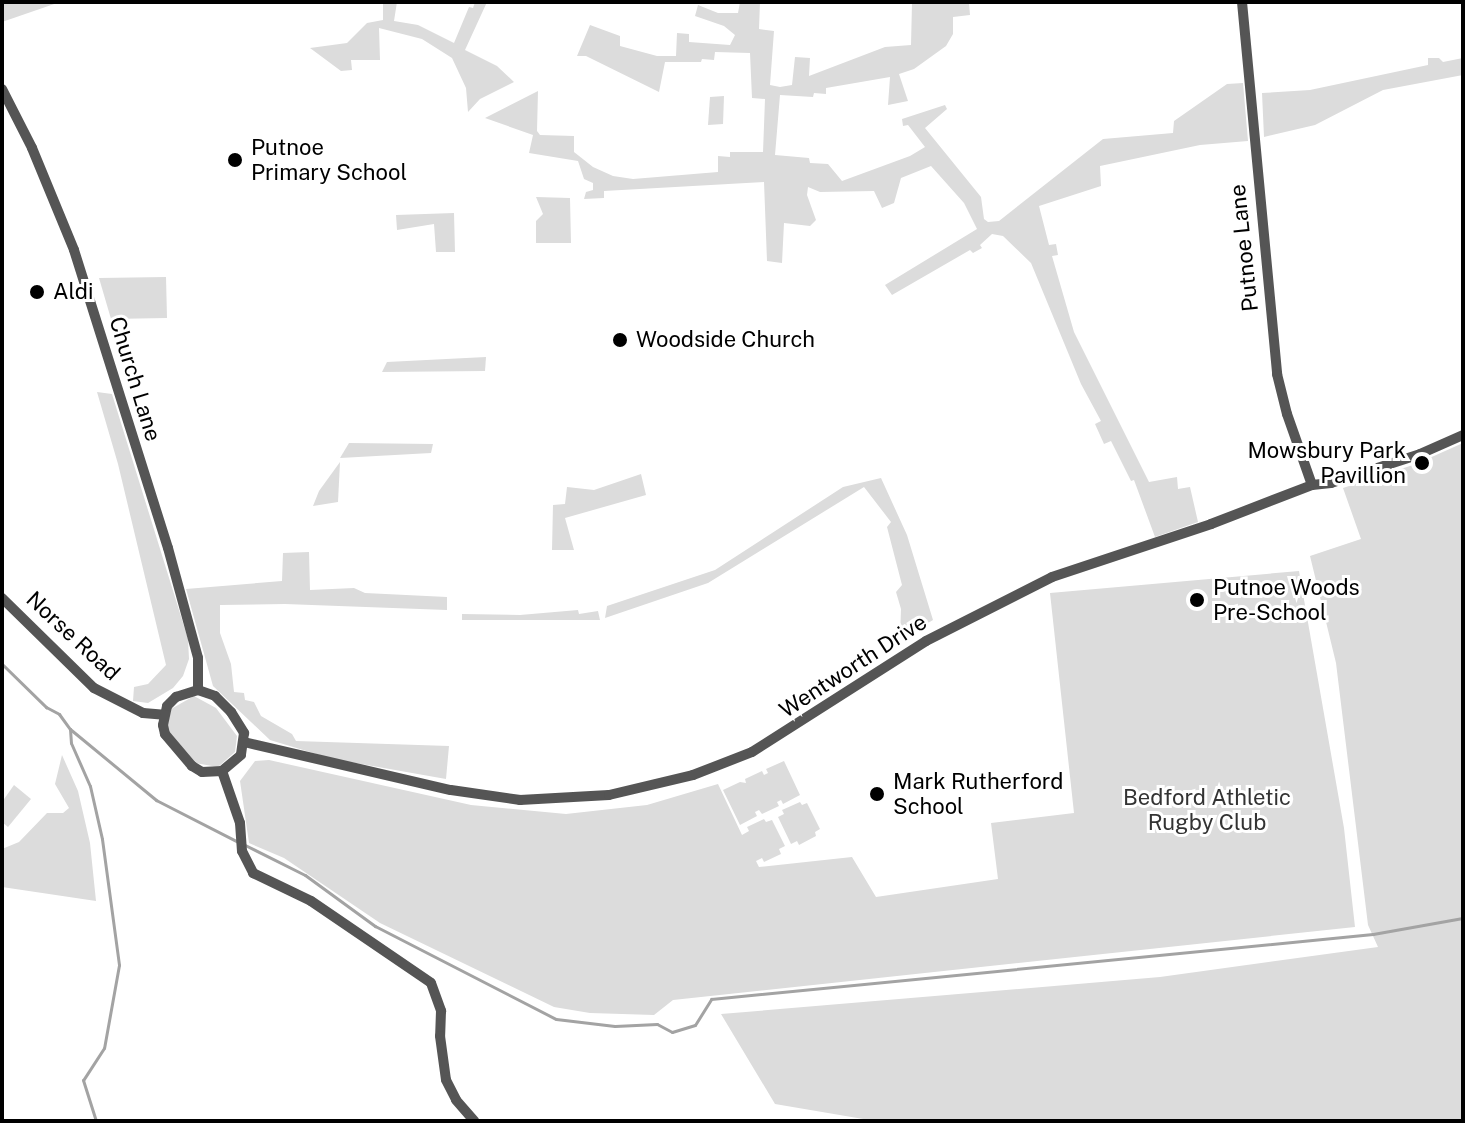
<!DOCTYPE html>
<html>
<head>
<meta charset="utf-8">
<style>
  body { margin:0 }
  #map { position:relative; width:1465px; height:1123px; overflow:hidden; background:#fff; font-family:"Public Sans",sans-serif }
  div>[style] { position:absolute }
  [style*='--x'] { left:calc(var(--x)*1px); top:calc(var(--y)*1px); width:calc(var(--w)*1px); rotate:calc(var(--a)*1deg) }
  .green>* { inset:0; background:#dcdcdc }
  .stream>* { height:3px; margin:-1.5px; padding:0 1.5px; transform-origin:1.5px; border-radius:1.5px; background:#a3a3a3 }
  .minor>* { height:10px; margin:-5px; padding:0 5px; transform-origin:5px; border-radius:5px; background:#555 }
  .dots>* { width:22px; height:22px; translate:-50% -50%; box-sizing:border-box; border:4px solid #fff; border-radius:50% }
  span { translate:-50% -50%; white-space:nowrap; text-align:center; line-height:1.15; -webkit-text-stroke:6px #fff; paint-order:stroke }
  .poi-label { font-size:22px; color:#000 }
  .left { translate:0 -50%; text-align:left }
  .right { translate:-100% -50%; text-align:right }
  .street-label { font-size:22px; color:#000 }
  .park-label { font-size:22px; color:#333 }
  .frame { position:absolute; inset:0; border:4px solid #000; pointer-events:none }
</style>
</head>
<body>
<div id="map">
  <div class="green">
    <div style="clip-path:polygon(2px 2px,60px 2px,2px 22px)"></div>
    <div style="clip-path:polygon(383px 2px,397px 2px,394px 21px,418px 25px,454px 43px,469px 7px,473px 8px,475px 2px,487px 2px,465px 50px,497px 66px,514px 82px,480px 99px,468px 112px,466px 88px,452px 58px,422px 39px,379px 28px,380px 60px,351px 60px,352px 70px,341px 71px,310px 48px,347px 43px,367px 23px,383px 20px)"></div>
    <div style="clip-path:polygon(740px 2px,760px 2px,759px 29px,774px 31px,770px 85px,780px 87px,792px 85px,795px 57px,810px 58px,809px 76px,885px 47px,911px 45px,912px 3px,969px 2px,970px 15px,953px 17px,953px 34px,946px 46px,914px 69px,899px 74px,908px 101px,888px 105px,890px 77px,826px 88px,826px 94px,814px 93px,813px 97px,780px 95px,775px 155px,809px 158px,810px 163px,828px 164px,842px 181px,910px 156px,925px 147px,908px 125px,903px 126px,902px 119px,945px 105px,947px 109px,925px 128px,981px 197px,984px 219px,988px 222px,999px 221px,1103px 139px,1173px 133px,1174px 121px,1227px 84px,1243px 83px,1248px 141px,1200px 145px,1100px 166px,1101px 186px,1039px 206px,1049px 245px,1056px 244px,1058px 255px,1052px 256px,1074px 332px,1149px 482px,1177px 477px,1178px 489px,1190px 487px,1198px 522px,1155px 537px,1134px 480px,1131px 481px,1111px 441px,1104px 444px,1095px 424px,1101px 421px,1081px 384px,1031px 263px,1003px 236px,992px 234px,980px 245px,982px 248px,973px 253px,970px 250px,892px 295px,885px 285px,977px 229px,964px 203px,931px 166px,901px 178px,894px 203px,882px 208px,874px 191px,820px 192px,808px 187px,807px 195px,816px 220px,810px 226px,784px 223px,782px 263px,767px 261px,764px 182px,604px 191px,604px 198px,584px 199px,586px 192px,593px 190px,593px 183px,584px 179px,578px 161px,529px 153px,533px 135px,485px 118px,538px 91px,537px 131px,540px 135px,574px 136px,574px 152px,593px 167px,613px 176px,633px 179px,718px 172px,718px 156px,730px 157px,730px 152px,763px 152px,765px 99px,752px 98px,750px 53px,715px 52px,714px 60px,702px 59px,701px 62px,665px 62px,659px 92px,586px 56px,577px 56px,590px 25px,620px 36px,620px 46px,657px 56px,676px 56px,677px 33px,689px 34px,689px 42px,730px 45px,735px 35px,724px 26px,695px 16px,698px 5px,718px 13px,738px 13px)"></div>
    <div style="clip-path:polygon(1428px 58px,1439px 58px,1443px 62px,1463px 58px,1463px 75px,1383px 90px,1315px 125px,1264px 137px,1262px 93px,1310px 90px,1428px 65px)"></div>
    <div style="clip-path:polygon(724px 96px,723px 124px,708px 125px,710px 97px)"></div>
    <div style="clip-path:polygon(536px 197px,570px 198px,571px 243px,536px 243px,536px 221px,543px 214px)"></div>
    <div style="clip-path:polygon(454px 213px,455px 252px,436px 252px,434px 224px,397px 230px,396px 215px)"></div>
    <div style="clip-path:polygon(166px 277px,167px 318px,111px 319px,99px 278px)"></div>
    <div style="clip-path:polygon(486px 357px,485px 371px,382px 372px,387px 362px)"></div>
    <div style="clip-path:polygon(97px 392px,112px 394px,188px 639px,189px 659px,183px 676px,173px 688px,148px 703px,133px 701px,134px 687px,148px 684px,166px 665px,118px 464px)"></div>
    <div style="clip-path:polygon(349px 443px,433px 444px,431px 453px,340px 458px)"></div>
    <div style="clip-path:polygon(1463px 443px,1463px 1121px,875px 1121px,775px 1104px,721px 1014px,1160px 977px,1378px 947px,1368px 925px,1336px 663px,1310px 556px,1361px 539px,1343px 488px,1416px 464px)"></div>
    <div style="clip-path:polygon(340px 462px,338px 502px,313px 506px,319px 491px)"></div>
    <div style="clip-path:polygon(641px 474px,646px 495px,565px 518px,574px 550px,552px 550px,553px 505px,565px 504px,567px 487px,594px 490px)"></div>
    <div style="clip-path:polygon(881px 478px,907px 535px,933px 620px,903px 638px,900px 638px,901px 609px,896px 592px,902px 585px,887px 527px,891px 522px,864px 487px,708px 583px,605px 618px,607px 606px,715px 570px,843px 487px)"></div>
    <div style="clip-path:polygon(309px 552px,310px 590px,354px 588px,365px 593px,447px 597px,447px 610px,285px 604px,220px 605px,220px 633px,231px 664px,234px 692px,244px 693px,245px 700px,254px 702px,261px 716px,292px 734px,296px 741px,449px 746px,446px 779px,333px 759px,270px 740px,213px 686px,186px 589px,282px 581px,283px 553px)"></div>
    <div style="clip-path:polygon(1299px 571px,1344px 828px,1355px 927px,673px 1000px,654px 1015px,590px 1013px,554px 1007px,380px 923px,284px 858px,249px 843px,240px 781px,255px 761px,269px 760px,471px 805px,566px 814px,647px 805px,718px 784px,742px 835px,749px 831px,747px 827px,764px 819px,766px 822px,772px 820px,785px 846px,779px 849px,781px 854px,764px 862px,762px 858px,756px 861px,759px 867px,852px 857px,876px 897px,998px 879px,991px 823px,1074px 813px,1050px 593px)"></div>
    <div style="clip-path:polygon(578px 610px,579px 614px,598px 611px,600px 620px,462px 620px,462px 614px,520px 615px)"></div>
    <div style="clip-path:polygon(194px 696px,216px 708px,237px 736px,235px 752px,218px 767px,195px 763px,173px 741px,167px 728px,171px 709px)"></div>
    <div style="clip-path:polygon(62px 755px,78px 791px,90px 843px,96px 901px,2px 887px,2px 849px,19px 842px,47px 813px,63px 813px,69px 808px,55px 784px)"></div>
    <div style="clip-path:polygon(784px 761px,800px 795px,783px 804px,781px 800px,777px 802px,779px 806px,762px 814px,759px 810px,755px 812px,757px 816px,740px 825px,723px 790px,740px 782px,746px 783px,745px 779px,762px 771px,764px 775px,768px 773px,766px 769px)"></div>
    <div style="clip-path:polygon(14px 785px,31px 799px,8px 827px,2px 822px,2px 802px)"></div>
    <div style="clip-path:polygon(800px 802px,802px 805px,807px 803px,820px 829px,815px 832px,816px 836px,799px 845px,797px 841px,791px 844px,778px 817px,784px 814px,782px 810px)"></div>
  </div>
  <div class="stream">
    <div style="--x:2;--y:664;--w:62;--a:44.3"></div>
    <div style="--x:46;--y:707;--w:15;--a:28"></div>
    <div style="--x:59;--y:714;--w:19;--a:54"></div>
    <div style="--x:70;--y:729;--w:14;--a:86"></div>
    <div style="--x:71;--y:743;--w:47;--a:66.2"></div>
    <div style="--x:90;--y:786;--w:54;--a:77.2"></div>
    <div style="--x:102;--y:839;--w:127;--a:82.3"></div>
    <div style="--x:119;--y:965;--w:84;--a:100.2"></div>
    <div style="--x:104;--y:1048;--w:38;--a:123"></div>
    <div style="--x:83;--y:1080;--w:43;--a:72.4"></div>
    <div style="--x:70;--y:729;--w:112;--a:39.5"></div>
    <div style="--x:156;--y:800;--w:92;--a:27.1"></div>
    <div style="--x:245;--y:845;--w:67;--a:26.6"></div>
    <div style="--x:305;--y:875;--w:87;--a:36.1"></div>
    <div style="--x:375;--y:926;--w:203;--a:27.2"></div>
    <div style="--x:556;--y:1019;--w:59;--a:6.8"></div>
    <div style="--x:615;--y:1026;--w:42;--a:-2.7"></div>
    <div style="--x:657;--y:1024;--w:17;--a:28"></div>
    <div style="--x:672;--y:1032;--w:24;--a:-17"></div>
    <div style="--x:695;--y:1025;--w:31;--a:-58"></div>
    <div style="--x:711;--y:999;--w:665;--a:-5.61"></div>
    <div style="--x:1373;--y:934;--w:91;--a:-10.1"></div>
  </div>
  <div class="minor">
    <div style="--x:1242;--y:2;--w:374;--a:84.6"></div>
    <div style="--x:1277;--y:374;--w:41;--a:76"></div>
    <div style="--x:1287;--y:414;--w:75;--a:70.6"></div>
    <div style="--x:2;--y:89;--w:66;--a:63"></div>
    <div style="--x:32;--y:148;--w:110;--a:67.6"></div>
    <div style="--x:74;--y:250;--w:312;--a:72.5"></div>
    <div style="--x:168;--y:548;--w:114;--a:74.7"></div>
    <div style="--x:198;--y:658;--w:32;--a:90"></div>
    <div style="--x:2;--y:598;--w:129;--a:44.4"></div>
    <div style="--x:94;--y:688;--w:55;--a:27"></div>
    <div style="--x:143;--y:713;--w:21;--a:5"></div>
    <div style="--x:198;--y:690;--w:18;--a:19"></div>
    <div style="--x:215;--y:696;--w:23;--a:45"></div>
    <div style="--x:231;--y:712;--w:25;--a:58"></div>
    <div style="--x:244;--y:733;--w:22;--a:98"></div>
    <div style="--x:241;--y:755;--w:25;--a:140"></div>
    <div style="--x:222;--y:771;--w:20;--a:177"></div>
    <div style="--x:202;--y:772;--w:12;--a:-149"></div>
    <div style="--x:192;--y:766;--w:42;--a:-130.2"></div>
    <div style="--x:165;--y:734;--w:9;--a:-103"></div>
    <div style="--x:163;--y:725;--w:19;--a:-78"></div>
    <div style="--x:167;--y:706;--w:13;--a:-45"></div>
    <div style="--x:176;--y:697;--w:23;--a:-18"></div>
    <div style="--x:244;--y:742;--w:212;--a:13.1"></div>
    <div style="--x:451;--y:790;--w:70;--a:8.2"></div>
    <div style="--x:520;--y:800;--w:89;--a:-3.2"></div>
    <div style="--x:609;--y:795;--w:86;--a:-13.4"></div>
    <div style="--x:693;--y:775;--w:63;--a:-21.3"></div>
    <div style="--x:752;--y:752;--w:206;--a:-32.5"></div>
    <div style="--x:926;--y:641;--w:141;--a:-26.9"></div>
    <div style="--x:1052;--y:577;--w:168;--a:-18.4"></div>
    <div style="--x:1211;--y:524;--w:108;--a:-21.1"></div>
    <div style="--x:1312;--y:485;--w:19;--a:-6"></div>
    <div style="--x:1331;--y:483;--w:94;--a:-18"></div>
    <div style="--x:1420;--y:454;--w:47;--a:-23.8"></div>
    <div style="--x:222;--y:771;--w:55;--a:70.9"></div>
    <div style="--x:240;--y:823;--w:28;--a:86"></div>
    <div style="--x:242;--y:851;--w:25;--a:63"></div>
    <div style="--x:253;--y:873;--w:64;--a:25.8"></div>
    <div style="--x:311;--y:901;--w:145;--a:34.3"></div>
    <div style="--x:431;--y:983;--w:30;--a:70"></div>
    <div style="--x:441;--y:1011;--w:25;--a:92"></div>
    <div style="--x:440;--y:1036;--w:44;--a:82.2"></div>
    <div style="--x:446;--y:1080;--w:22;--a:63"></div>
    <div style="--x:456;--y:1100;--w:28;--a:49"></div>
  </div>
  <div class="dots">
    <div style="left:235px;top:160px;background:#000"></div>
    <div style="left:37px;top:292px;background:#000"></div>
    <div style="left:620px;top:340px;background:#000"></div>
    <div style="left:1422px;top:463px;background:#000"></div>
    <div style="left:1197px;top:600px;background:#000"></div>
    <div style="left:877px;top:794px;background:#000"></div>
  </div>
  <div class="poi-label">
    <span class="left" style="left:251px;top:160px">Putnoe<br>Primary School</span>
    <span class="left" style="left:53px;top:292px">Aldi</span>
    <span class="left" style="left:636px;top:340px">Woodside Church</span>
    <span class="right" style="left:1406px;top:463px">Mowsbury Park<br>Pavillion</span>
    <span class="left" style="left:1213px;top:600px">Putnoe Woods<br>Pre-School</span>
    <span class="left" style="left:893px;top:794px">Mark Rutherford<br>School</span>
  </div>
  <div class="street-label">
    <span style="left:1244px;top:248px;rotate:-96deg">Putnoe Lane</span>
    <span style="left:135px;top:379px;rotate:73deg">Church Lane</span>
    <span style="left:73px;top:636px;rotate:43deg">Norse Road</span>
    <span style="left:853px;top:666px;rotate:-33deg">Wentworth Drive</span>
  </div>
  <div class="park-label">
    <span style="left:1207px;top:810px">Bedford Athletic<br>Rugby Club</span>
  </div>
  <div class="frame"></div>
</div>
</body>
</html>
